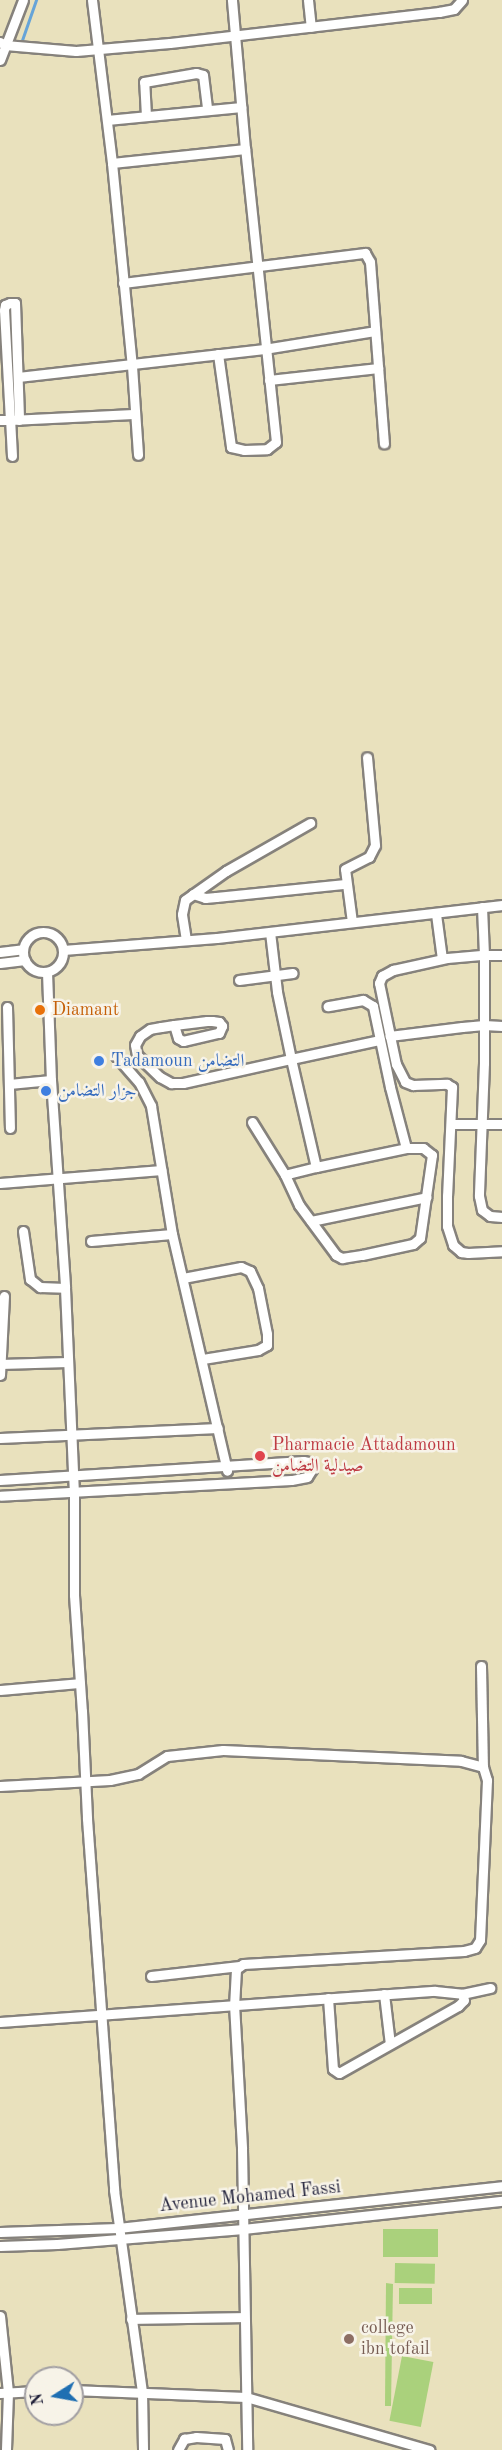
<!DOCTYPE html>
<html>
<head>
<meta charset="utf-8">
<style>
  body { margin:0 }
  #map { position:relative; width:502px; height:2450px; overflow:hidden; background:#e9e1bd; font-family:"Old Standard TT",Amiri,serif }
  div>[style] { position:absolute }
  [style*='--x'] { left:calc(var(--x)*1px); top:calc(var(--y)*1px); width:calc(var(--w)*1px); rotate:calc(var(--a)*1deg) }
  .green>* { inset:0; background:#aad17c; transform-origin:0 0 }
  .stream>* { height:3px; margin:-1.5px; padding:0 1.5px; transform-origin:1.5px; border-radius:1.5px; background:#66a4d8 }
  .roads { filter:drop-shadow(2px 0 #86827c) drop-shadow(-2px 0 #86827c) drop-shadow(0 2px #86827c) drop-shadow(0 -2px #86827c) }
  .street>* { height:9px; margin:-4.5px; padding:0 4.5px; transform-origin:4.5px; border-radius:4.5px; background:#fff }
  .street>.ring { margin:-4.5px; padding:0; box-sizing:content-box; background:none; border:9px solid #fff; border-radius:50% }
  .dots>* { width:16px; height:16px; translate:-50% -50%; box-sizing:border-box; border:3px solid #f7f3e8; border-radius:50% }
  span { translate:-50% -50%; white-space:nowrap; text-align:center; line-height:1.15; -webkit-text-stroke:5px #f7f3e8; paint-order:stroke }
  .food-label { font-size:18px; color:#c56008 }
  .left { translate:0 -50%; text-align:left }
  .shop-label { font-size:18px; color:#366cbe }
  .health-label { font-size:18px; color:#be3a42 }
  .street-label { font-size:18px; color:#22223b }
  .education-label { font-size:18px; color:#785e54 }
  .north { position:absolute; left:24px; top:2366px; width:60px; height:60px; box-sizing:border-box; background:#f7f3e8; border:2px solid #a29fa3; border-radius:50%; rotate:259deg; font-size:16px; font-weight:700; line-height:24px; text-align:center; color:#22223b }
  .north::after { content:''; display:block; margin:auto; width:21px; height:27px; background:#1f6fb2; clip-path:polygon(50% 0,100% 100%,50% 72%,0 100%) }
</style>
</head>
<body>
<div id="map">
  <div class="green">
    <div style="left:383px;top:2229px;width:55px;height:28px"></div>
    <div style="left:395px;top:2263px;width:40px;height:20px;rotate:1deg"></div>
    <div style="clip-path:polygon(386px 2283px,393px 2284px,391px 2406px,385px 2406px)"></div>
    <div style="left:399px;top:2288px;width:33px;height:16px"></div>
    <div style="left:402px;top:2356px;width:32px;height:66px;rotate:11deg"></div>
  </div>
  <div class="stream">
    <div style="--x:21;--y:43;--w:46;--a:-70.8"></div>
  </div>
  <div class="roads">
    <div class="street">
      <div style="--x:92;--y:0;--w:164;--a:83"></div>
      <div style="--x:112;--y:163;--w:204;--a:84.4"></div>
      <div style="--x:132;--y:366;--w:89;--a:86.1"></div>
      <div style="--x:308;--y:0;--w:27;--a:84"></div>
      <div style="--x:0;--y:42;--w:6;--a:31"></div>
      <div style="--x:5;--y:45;--w:71;--a:4.8"></div>
      <div style="--x:76;--y:51;--w:94;--a:-4.9"></div>
      <div style="--x:170;--y:43;--w:271;--a:-6.6"></div>
      <div style="--x:439;--y:12;--w:15;--a:-11"></div>
      <div style="--x:454;--y:9;--w:12;--a:-48"></div>
      <div style="--x:0;--y:60;--w:64;--a:-69"></div>
      <div style="--x:146;--y:116;--w:34;--a:-93"></div>
      <div style="--x:144;--y:82;--w:53;--a:-9.8"></div>
      <div style="--x:196;--y:73;--w:7;--a:16"></div>
      <div style="--x:203;--y:75;--w:35;--a:83"></div>
      <div style="--x:107;--y:120;--w:135;--a:-5.5"></div>
      <div style="--x:112;--y:163;--w:134;--a:-6"></div>
      <div style="--x:245;--y:149;--w:150;--a:-95"></div>
      <div style="--x:123;--y:283;--w:244;--a:-7.1"></div>
      <div style="--x:365;--y:253;--w:10;--a:61"></div>
      <div style="--x:370;--y:262;--w:182;--a:85.6"></div>
      <div style="--x:218;--y:354;--w:94;--a:82"></div>
      <div style="--x:231;--y:447;--w:13;--a:13"></div>
      <div style="--x:244;--y:450;--w:23;--a:-2"></div>
      <div style="--x:267;--y:449;--w:11;--a:-38"></div>
      <div style="--x:276;--y:442;--w:295;--a:-96"></div>
      <div style="--x:18;--y:377;--w:248;--a:-6.5"></div>
      <div style="--x:264;--y:349;--w:112;--a:-9.2"></div>
      <div style="--x:269;--y:380;--w:110;--a:-6.3"></div>
      <div style="--x:0;--y:420;--w:10;--a:0"></div>
      <div style="--x:10;--y:420;--w:110;--a:-93.1"></div>
      <div style="--x:4;--y:310;--w:5;--a:-79"></div>
      <div style="--x:5;--y:305;--w:5;--a:-22"></div>
      <div style="--x:10;--y:303;--w:5;--a:0"></div>
      <div style="--x:15;--y:303;--w:117;--a:88"></div>
      <div style="--x:12;--y:456;--w:36;--a:-93"></div>
      <div style="--x:10;--y:420;--w:124;--a:-2.8"></div>
      <div style="--x:193;--y:894;--w:13;--a:18"></div>
      <div style="--x:205;--y:898;--w:11;--a:-5"></div>
      <div style="--x:216;--y:897;--w:130;--a:-5.8"></div>
      <div style="--x:482;--y:907;--w:48;--a:87.6"></div>
      <div style="--x:484;--y:955;--w:18;--a:0"></div>
      <div style="--x:436;--y:914;--w:45;--a:82.4"></div>
      <div style="--x:352;--y:922;--w:53;--a:-97.5"></div>
      <div style="--x:345;--y:869;--w:27;--a:-27"></div>
      <div style="--x:369;--y:857;--w:13;--a:-63"></div>
      <div style="--x:375;--y:845;--w:88;--a:-95.2"></div>
      <div class="ring" style="left:23px;top:932px;width:31px;height:31px"></div>
      <div style="--x:270;--y:932;--w:60;--a:83.3"></div>
      <div style="--x:277;--y:992;--w:68;--a:78.2"></div>
      <div style="--x:291;--y:1059;--w:91;--a:-12.1"></div>
      <div style="--x:186;--y:940;--w:26;--a:-99"></div>
      <div style="--x:182;--y:914;--w:14;--a:-78"></div>
      <div style="--x:185;--y:900;--w:50;--a:-35.3"></div>
      <div style="--x:226;--y:871;--w:97;--a:-29.7"></div>
      <div style="--x:63;--y:950;--w:154;--a:-4.5"></div>
      <div style="--x:217;--y:938;--w:287;--a:-6.6"></div>
      <div style="--x:0;--y:952;--w:23;--a:-7"></div>
      <div style="--x:0;--y:963;--w:25;--a:-7"></div>
      <div style="--x:47;--y:972;--w:108;--a:87.9"></div>
      <div style="--x:51;--y:1080;--w:208;--a:86.1"></div>
      <div style="--x:65;--y:1288;--w:203;--a:87.5"></div>
      <div style="--x:74;--y:1491;--w:104;--a:90"></div>
      <div style="--x:74;--y:1595;--w:116;--a:86.1"></div>
      <div style="--x:82;--y:1711;--w:108;--a:87.3"></div>
      <div style="--x:87;--y:1819;--w:372;--a:85.8"></div>
      <div style="--x:114;--y:2190;--w:203;--a:82.1"></div>
      <div style="--x:142;--y:2391;--w:59;--a:89"></div>
      <div style="--x:239;--y:980;--w:54;--a:-7.4"></div>
      <div style="--x:7;--y:1007;--w:121;--a:88.6"></div>
      <div style="--x:174;--y:1025;--w:14;--a:73"></div>
      <div style="--x:178;--y:1038;--w:6;--a:31"></div>
      <div style="--x:183;--y:1041;--w:37;--a:-13"></div>
      <div style="--x:219;--y:1033;--w:8;--a:-67"></div>
      <div style="--x:222;--y:1026;--w:5;--a:-127"></div>
      <div style="--x:219;--y:1022;--w:7;--a:-172"></div>
      <div style="--x:212;--y:1021;--w:5;--a:180"></div>
      <div style="--x:207;--y:1021;--w:33;--a:173"></div>
      <div style="--x:174;--y:1025;--w:13;--a:171"></div>
      <div style="--x:161;--y:1027;--w:11;--a:170"></div>
      <div style="--x:150;--y:1029;--w:12;--a:145"></div>
      <div style="--x:140;--y:1036;--w:10;--a:119"></div>
      <div style="--x:135;--y:1045;--w:10;--a:79"></div>
      <div style="--x:137;--y:1055;--w:32;--a:44"></div>
      <div style="--x:160;--y:1077;--w:13;--a:29"></div>
      <div style="--x:171;--y:1083;--w:12;--a:0"></div>
      <div style="--x:183;--y:1083;--w:111;--a:-12.5"></div>
      <div style="--x:291;--y:1059;--w:111;--a:77"></div>
      <div style="--x:316;--y:1167;--w:32;--a:166"></div>
      <div style="--x:502;--y:1026;--w:18;--a:-177"></div>
      <div style="--x:484;--y:1025;--w:22;--a:175"></div>
      <div style="--x:462;--y:1027;--w:73;--a:172.9"></div>
      <div style="--x:390;--y:1036;--w:54;--a:-101.7"></div>
      <div style="--x:379;--y:983;--w:8;--a:-67"></div>
      <div style="--x:382;--y:976;--w:13;--a:-29"></div>
      <div style="--x:393;--y:970;--w:55;--a:-12.5"></div>
      <div style="--x:447;--y:958;--w:37;--a:-5"></div>
      <div style="--x:484;--y:955;--w:108;--a:90"></div>
      <div style="--x:484;--y:1063;--w:133;--a:92.2"></div>
      <div style="--x:479;--y:1196;--w:14;--a:78"></div>
      <div style="--x:482;--y:1210;--w:10;--a:37"></div>
      <div style="--x:490;--y:1216;--w:12;--a:5"></div>
      <div style="--x:390;--y:1036;--w:29;--a:78"></div>
      <div style="--x:396;--y:1064;--w:20;--a:63"></div>
      <div style="--x:405;--y:1082;--w:9;--a:21"></div>
      <div style="--x:413;--y:1085;--w:34;--a:-2"></div>
      <div style="--x:447;--y:1084;--w:6;--a:31"></div>
      <div style="--x:452;--y:1087;--w:109;--a:92.6"></div>
      <div style="--x:447;--y:1196;--w:30;--a:90"></div>
      <div style="--x:447;--y:1226;--w:20;--a:72"></div>
      <div style="--x:453;--y:1245;--w:11;--a:41"></div>
      <div style="--x:461;--y:1252;--w:7;--a:8"></div>
      <div style="--x:468;--y:1253;--w:34;--a:-3"></div>
      <div style="--x:116;--y:1056;--w:35;--a:49"></div>
      <div style="--x:139;--y:1082;--w:27;--a:63"></div>
      <div style="--x:151;--y:1106;--w:130;--a:80.7"></div>
      <div style="--x:172;--y:1234;--w:243;--a:76.9"></div>
      <div style="--x:9;--y:1084;--w:42;--a:-5.4"></div>
      <div style="--x:252;--y:1122;--w:62;--a:58.1"></div>
      <div style="--x:285;--y:1175;--w:33;--a:65"></div>
      <div style="--x:299;--y:1205;--w:62;--a:53.5"></div>
      <div style="--x:336;--y:1255;--w:7;--a:27"></div>
      <div style="--x:342;--y:1258;--w:20;--a:-9"></div>
      <div style="--x:362;--y:1255;--w:52;--a:-12.2"></div>
      <div style="--x:413;--y:1244;--w:9;--a:-41"></div>
      <div style="--x:420;--y:1238;--w:84;--a:-81.8"></div>
      <div style="--x:432;--y:1155;--w:11;--a:-142"></div>
      <div style="--x:423;--y:1148;--w:17;--a:180"></div>
      <div style="--x:406;--y:1148;--w:63;--a:-104.7"></div>
      <div style="--x:390;--y:1087;--w:83;--a:-101.9"></div>
      <div style="--x:373;--y:1006;--w:12;--a:-149"></div>
      <div style="--x:363;--y:1000;--w:36;--a:170"></div>
      <div style="--x:451;--y:1124;--w:51;--a:0"></div>
      <div style="--x:316;--y:1167;--w:92;--a:-11.9"></div>
      <div style="--x:0;--y:1183;--w:162;--a:-4.6"></div>
      <div style="--x:311;--y:1221;--w:118;--a:-11.7"></div>
      <div style="--x:23;--y:1231;--w:49;--a:81.7"></div>
      <div style="--x:30;--y:1279;--w:13;--a:39"></div>
      <div style="--x:40;--y:1287;--w:25;--a:2"></div>
      <div style="--x:91;--y:1241;--w:81;--a:-4.9"></div>
      <div style="--x:183;--y:1278;--w:59;--a:-10.7"></div>
      <div style="--x:241;--y:1267;--w:10;--a:24"></div>
      <div style="--x:250;--y:1271;--w:19;--a:65"></div>
      <div style="--x:258;--y:1288;--w:47;--a:78.9"></div>
      <div style="--x:267;--y:1334;--w:11;--a:90"></div>
      <div style="--x:267;--y:1345;--w:10;--a:151"></div>
      <div style="--x:258;--y:1350;--w:56;--a:170.7"></div>
      <div style="--x:0;--y:1364;--w:68;--a:-1.7"></div>
      <div style="--x:0;--y:1375;--w:79;--a:-87.1"></div>
      <div style="--x:0;--y:1438;--w:218;--a:-2.6"></div>
      <div style="--x:0;--y:1480;--w:304;--a:-3.6"></div>
      <div style="--x:303;--y:1461;--w:6;--a:9"></div>
      <div style="--x:309;--y:1462;--w:8;--a:67"></div>
      <div style="--x:312;--y:1469;--w:9;--a:122"></div>
      <div style="--x:307;--y:1477;--w:16;--a:169"></div>
      <div style="--x:291;--y:1480;--w:291;--a:176.9"></div>
      <div style="--x:481;--y:1666;--w:101;--a:88.9"></div>
      <div style="--x:0;--y:1690;--w:80;--a:-5"></div>
      <div style="--x:0;--y:1786;--w:110;--a:-3.1"></div>
      <div style="--x:110;--y:1780;--w:29;--a:-12"></div>
      <div style="--x:138;--y:1774;--w:34;--a:-32"></div>
      <div style="--x:167;--y:1756;--w:56;--a:-6.1"></div>
      <div style="--x:223;--y:1750;--w:238;--a:2.6"></div>
      <div style="--x:461;--y:1761;--w:23;--a:15"></div>
      <div style="--x:483;--y:1767;--w:14;--a:73"></div>
      <div style="--x:487;--y:1780;--w:160;--a:92.5"></div>
      <div style="--x:480;--y:1940;--w:9;--a:122"></div>
      <div style="--x:475;--y:1948;--w:11;--a:165"></div>
      <div style="--x:464;--y:1951;--w:221;--a:176.6"></div>
      <div style="--x:243;--y:1964;--w:9;--a:144"></div>
      <div style="--x:236;--y:1969;--w:35;--a:93"></div>
      <div style="--x:234;--y:2004;--w:145;--a:86.8"></div>
      <div style="--x:242;--y:2149;--w:301;--a:89"></div>
      <div style="--x:151;--y:1976;--w:89;--a:-6.5"></div>
      <div style="--x:384;--y:1994;--w:50;--a:83.2"></div>
      <div style="--x:328;--y:1998;--w:71;--a:86"></div>
      <div style="--x:333;--y:2069;--w:7;--a:34"></div>
      <div style="--x:339;--y:2073;--w:137;--a:-29.4"></div>
      <div style="--x:458;--y:2006;--w:8;--a:-45"></div>
      <div style="--x:464;--y:2000;--w:6;--a:-108"></div>
      <div style="--x:0;--y:2022;--w:436;--a:-4.1"></div>
      <div style="--x:435;--y:1991;--w:27;--a:6"></div>
      <div style="--x:462;--y:1994;--w:29;--a:-12"></div>
      <div style="--x:0;--y:2232;--w:118;--a:-1.9"></div>
      <div style="--x:118;--y:2228;--w:386;--a:-6.2"></div>
      <div style="--x:0;--y:2246;--w:57;--a:-2"></div>
      <div style="--x:57;--y:2244;--w:187;--a:-4.6"></div>
      <div style="--x:243;--y:2229;--w:261;--a:-6.2"></div>
      <div style="--x:0;--y:2316;--w:76;--a:84"></div>
      <div style="--x:8;--y:2392;--w:58;--a:92"></div>
      <div style="--x:131;--y:2319;--w:113;--a:-1"></div>
      <div style="--x:72;--y:2390;--w:174;--a:2.3"></div>
      <div style="--x:246;--y:2397;--w:191;--a:16.1"></div>
      <div style="--x:0;--y:2393;--w:36;--a:-3"></div>
      <div style="--x:178;--y:2450;--w:13;--a:-61"></div>
      <div style="--x:184;--y:2439;--w:12;--a:-9"></div>
      <div style="--x:196;--y:2437;--w:29;--a:4"></div>
      <div style="--x:225;--y:2439;--w:11;--a:75"></div>
    </div>
  </div>
  <div class="dots">
    <div style="left:40px;top:1010px;background:#e8710a"></div>
    <div style="left:99px;top:1061px;background:#3f7fe0"></div>
    <div style="left:46px;top:1091px;background:#3f7fe0"></div>
    <div style="left:260px;top:1456px;background:#e0444e"></div>
    <div style="left:349px;top:2339px;background:#8d6e63"></div>
  </div>
  <div class="food-label">
    <span class="left" style="left:52px;top:1010px">Diamant</span>
  </div>
  <div class="shop-label">
    <span class="left" style="left:111px;top:1061px">Tadamoun التضامن</span>
    <span class="left" style="left:58px;top:1091px">جزار التضامن</span>
  </div>
  <div class="health-label">
    <span class="left" style="left:272px;top:1456px">Pharmacie Attadamoun<br>صيدلية التضامن</span>
  </div>
  <div class="street-label">
    <span style="left:250px;top:2197px;rotate:-6deg">Avenue Mohamed Fassi</span>
  </div>
  <div class="education-label">
    <span class="left" style="left:361px;top:2339px">college<br>ibn tofail</span>
  </div>
  <div class="north">N</div>
</div>
</body>
</html>
